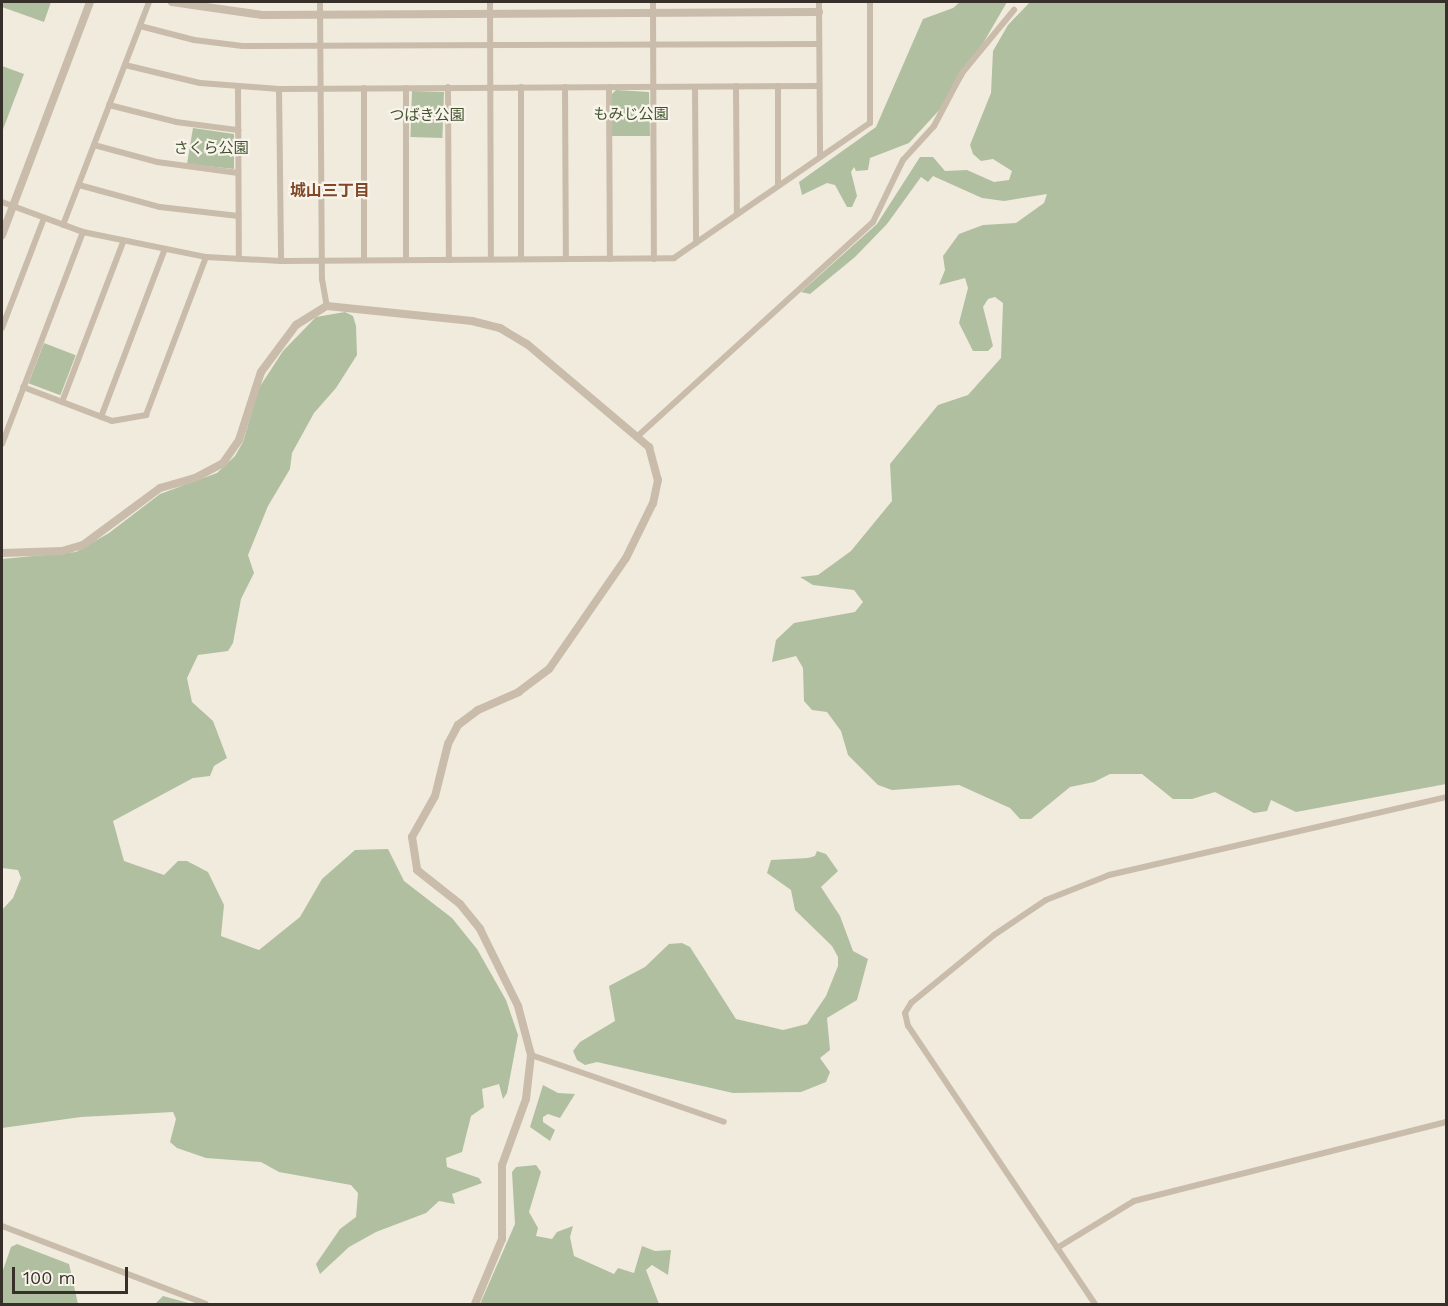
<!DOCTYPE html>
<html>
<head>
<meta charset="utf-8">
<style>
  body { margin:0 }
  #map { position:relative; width:1448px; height:1306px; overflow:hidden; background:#f1ebde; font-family:"Work Sans","Noto Sans JP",sans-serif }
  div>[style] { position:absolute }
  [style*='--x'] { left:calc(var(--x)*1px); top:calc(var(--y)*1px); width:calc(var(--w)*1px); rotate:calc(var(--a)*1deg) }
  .green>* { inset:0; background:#b0bf9f; transform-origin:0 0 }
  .minor>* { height:6px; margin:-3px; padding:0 3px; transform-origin:3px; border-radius:3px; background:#c9bcab }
  .tertiary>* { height:8px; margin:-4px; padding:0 4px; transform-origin:4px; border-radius:4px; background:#c9bcab }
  span { translate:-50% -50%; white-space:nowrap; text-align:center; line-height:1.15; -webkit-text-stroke:4.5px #f9f4eb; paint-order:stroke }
  .park-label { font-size:15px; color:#41532f }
  .neighbourhood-label { font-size:16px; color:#804828; font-weight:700 }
  .frame { position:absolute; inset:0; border:3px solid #372f2a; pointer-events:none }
  .scale { position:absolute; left:12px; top:1267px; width:116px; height:27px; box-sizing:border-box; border:3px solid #372f2a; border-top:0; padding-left:8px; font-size:18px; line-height:21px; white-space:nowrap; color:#372f2a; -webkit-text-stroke:4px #f9f4eb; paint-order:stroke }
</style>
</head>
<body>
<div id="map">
  <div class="green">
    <div style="clip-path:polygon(2px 2px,51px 2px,44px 22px,2px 7px)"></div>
    <div style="clip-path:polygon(960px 2px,1007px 2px,953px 95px,909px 143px,870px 158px,868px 170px,856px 171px,854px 167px,851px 172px,857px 196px,852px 207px,847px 207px,835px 185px,827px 183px,802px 195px,799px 182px,876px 127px,923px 19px,953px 8px)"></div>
    <div style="clip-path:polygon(1030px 2px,1446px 2px,1446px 784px,1296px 812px,1271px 800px,1267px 811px,1254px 813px,1215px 792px,1192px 799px,1173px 799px,1142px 774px,1110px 774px,1094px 782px,1070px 787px,1031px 819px,1020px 819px,1010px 808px,959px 785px,892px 790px,878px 785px,848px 755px,841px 731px,827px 712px,812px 710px,804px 701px,803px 668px,796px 656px,772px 662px,776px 640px,794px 623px,855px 612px,863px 602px,854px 590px,813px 585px,800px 577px,818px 575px,851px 551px,892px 501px,890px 464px,938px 405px,968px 395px,1001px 358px,1003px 303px,995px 297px,988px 299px,983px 307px,993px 346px,988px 351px,973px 351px,959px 323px,968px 288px,965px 278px,939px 285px,945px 270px,943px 256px,959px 234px,983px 225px,1016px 223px,1044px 203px,1047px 194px,1004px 201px,982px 198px,933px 176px,928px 182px,921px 177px,887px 224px,855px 257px,810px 294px,801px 292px,877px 224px,920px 157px,933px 157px,945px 171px,967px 170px,994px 182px,1009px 180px,1012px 171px,993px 159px,981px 161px,973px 154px,970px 145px,991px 93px,993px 51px,1008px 25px)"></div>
    <div style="clip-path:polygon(2px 66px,24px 74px,2px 132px)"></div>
    <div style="clip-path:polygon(616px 90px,649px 92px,650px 136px,612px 136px,612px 94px)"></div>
    <div style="left:412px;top:91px;width:32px;height:46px;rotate:2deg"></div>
    <div style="clip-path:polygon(193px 128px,234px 134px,234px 169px,187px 164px)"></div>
    <div style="clip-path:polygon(345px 312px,353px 316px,356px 326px,357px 355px,336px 388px,314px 413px,292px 453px,290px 469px,268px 506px,248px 555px,254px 573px,241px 599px,233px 643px,228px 651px,198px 655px,187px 678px,192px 702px,213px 721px,227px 758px,214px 766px,210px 776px,193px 778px,113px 821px,124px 861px,164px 875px,178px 861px,187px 861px,208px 872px,224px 905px,221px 936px,259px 950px,300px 917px,322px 879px,355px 850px,388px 849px,404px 881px,452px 918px,477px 949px,506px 1000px,518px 1035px,507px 1093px,503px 1099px,499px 1084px,482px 1089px,484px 1107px,471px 1116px,462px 1152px,446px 1158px,447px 1167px,479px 1178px,482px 1183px,452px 1194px,455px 1204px,439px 1201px,426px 1213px,376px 1232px,349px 1247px,320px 1274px,316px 1264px,340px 1229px,356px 1217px,358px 1193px,351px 1185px,279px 1172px,261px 1162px,206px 1158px,177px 1148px,170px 1142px,176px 1119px,173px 1112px,81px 1117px,2px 1128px,2px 910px,13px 898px,21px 878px,18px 870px,2px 868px,2px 559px,76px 552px,109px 533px,160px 494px,217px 473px,235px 456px,243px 442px,259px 388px,283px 351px,316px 317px)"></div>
    <div style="left:44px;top:343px;width:34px;height:43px;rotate:21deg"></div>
    <div style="clip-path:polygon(817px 851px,826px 854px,838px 871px,821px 887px,840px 916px,853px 951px,868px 959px,857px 1000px,827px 1018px,830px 1050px,820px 1058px,830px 1072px,826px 1082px,801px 1092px,733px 1093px,597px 1062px,585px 1065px,577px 1060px,573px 1051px,580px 1042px,615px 1021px,609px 986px,645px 967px,669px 944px,682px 943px,690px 947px,736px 1019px,783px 1030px,807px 1024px,826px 996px,838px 966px,838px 957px,832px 946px,795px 910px,791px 890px,767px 873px,771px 860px,808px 858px,815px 856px)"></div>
    <div style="clip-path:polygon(543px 1085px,558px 1093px,575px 1094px,560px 1118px,548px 1114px,543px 1117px,543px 1122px,555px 1130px,550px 1141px,530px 1127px)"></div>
    <div style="clip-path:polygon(536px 1165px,541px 1172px,529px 1212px,538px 1228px,536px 1236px,552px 1239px,557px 1232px,573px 1226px,570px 1237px,574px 1256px,614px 1274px,618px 1268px,634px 1273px,642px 1246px,655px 1251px,671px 1250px,668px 1275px,652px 1265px,646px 1270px,659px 1304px,480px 1304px,515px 1224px,512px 1172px,516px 1167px)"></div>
    <div style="clip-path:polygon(17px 1244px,69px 1264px,78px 1304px,2px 1304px,2px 1273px,11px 1247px)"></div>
    <div style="clip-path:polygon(163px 1296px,192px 1304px,155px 1304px)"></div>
  </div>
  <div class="minor">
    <div style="--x:320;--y:2;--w:277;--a:89.6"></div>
    <div style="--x:322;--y:279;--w:27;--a:80"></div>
    <div style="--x:490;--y:2;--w:257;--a:89.8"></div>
    <div style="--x:653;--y:2;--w:257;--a:89.8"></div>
    <div style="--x:819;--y:2;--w:155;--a:89.6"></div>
    <div style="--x:140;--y:26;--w:56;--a:14.5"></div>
    <div style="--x:194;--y:40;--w:49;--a:7"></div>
    <div style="--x:243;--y:46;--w:576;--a:-0.2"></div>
    <div style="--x:125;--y:65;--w:77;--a:13.5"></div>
    <div style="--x:200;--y:83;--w:79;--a:4.3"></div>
    <div style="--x:279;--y:89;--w:540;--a:-0.32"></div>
    <div style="--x:736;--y:86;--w:128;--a:89.6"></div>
    <div style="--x:778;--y:86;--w:99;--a:90"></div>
    <div style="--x:238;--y:87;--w:172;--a:89.7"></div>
    <div style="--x:448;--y:87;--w:173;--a:89.7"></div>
    <div style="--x:521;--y:87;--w:172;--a:90"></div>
    <div style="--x:565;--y:87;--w:172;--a:89.7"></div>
    <div style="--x:609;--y:87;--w:172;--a:89.7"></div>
    <div style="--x:695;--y:87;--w:156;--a:89.6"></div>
    <div style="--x:364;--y:88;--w:172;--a:90"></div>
    <div style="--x:279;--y:89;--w:172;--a:89.3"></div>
    <div style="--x:109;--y:105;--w:69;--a:14.2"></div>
    <div style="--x:176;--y:122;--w:63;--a:7.4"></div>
    <div style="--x:94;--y:145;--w:65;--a:15.1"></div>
    <div style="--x:157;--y:162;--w:82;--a:7.7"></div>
    <div style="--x:79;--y:185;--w:84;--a:15.2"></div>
    <div style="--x:160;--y:207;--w:79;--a:6.6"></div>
    <div style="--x:2;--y:202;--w:86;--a:20.3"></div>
    <div style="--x:83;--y:232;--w:126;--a:11.5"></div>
    <div style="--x:206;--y:257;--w:75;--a:3.1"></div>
    <div style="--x:281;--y:261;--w:393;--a:-0.4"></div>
    <div style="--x:674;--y:258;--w:238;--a:-34.6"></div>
    <div style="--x:870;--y:123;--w:121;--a:-90"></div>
    <div style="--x:63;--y:225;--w:239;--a:-68.9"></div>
    <div style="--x:406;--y:260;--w:172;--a:-90"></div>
    <div style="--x:2;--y:328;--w:118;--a:-69.1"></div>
    <div style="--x:23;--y:387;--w:95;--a:20.9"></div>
    <div style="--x:112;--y:421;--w:35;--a:-10"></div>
    <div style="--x:146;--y:415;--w:169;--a:-69.2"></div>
    <div style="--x:62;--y:402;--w:171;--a:-69.1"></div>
    <div style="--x:101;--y:417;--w:178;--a:-69.2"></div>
    <div style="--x:639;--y:435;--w:316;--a:-42.3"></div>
    <div style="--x:873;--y:222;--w:69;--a:-64.2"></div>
    <div style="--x:903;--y:160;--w:46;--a:-47.6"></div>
    <div style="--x:934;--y:126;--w:60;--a:-62.2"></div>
    <div style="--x:962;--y:73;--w:82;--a:-50.5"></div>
    <div style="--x:2;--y:444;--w:227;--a:-69.1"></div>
    <div style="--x:531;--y:1055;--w:204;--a:19.1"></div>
    <div style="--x:2;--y:1226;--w:218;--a:20.9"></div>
    <div style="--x:1057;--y:1248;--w:90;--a:-31.4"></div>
    <div style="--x:1134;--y:1201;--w:322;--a:-14.2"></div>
    <div style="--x:1095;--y:1304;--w:335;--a:-123.9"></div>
    <div style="--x:908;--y:1026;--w:13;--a:-103"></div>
    <div style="--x:905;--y:1013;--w:12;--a:-59"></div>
    <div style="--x:911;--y:1003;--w:107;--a:-39.3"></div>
    <div style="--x:994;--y:935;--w:63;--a:-33.9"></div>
    <div style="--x:1046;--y:900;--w:68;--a:-21.6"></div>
    <div style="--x:1109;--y:875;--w:346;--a:-13"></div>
  </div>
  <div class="tertiary">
    <div style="--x:172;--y:2;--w:91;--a:8.2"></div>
    <div style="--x:262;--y:15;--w:557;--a:-0.31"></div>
    <div style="--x:2;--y:235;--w:249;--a:-69.3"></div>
    <div style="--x:2;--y:553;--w:60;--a:-1.9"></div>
    <div style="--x:62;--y:551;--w:22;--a:-16"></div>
    <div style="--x:83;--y:545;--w:96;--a:-36.5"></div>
    <div style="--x:160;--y:488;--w:36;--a:-16"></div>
    <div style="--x:195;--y:478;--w:32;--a:-28"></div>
    <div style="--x:223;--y:463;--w:28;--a:-55"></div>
    <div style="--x:239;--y:440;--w:71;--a:-72.1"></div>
    <div style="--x:261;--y:372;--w:59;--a:-53.3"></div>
    <div style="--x:296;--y:325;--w:36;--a:-32"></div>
    <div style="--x:327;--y:306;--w:146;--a:5.9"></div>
    <div style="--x:472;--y:321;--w:29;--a:14"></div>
    <div style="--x:500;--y:328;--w:31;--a:31"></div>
    <div style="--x:527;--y:344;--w:160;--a:40.2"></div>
    <div style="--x:649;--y:447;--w:34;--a:75"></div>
    <div style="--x:658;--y:480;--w:24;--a:102"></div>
    <div style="--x:653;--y:503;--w:61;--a:116.1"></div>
    <div style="--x:626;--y:558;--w:135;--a:124.7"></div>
    <div style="--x:549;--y:669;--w:38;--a:143"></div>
    <div style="--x:519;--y:692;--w:45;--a:156.3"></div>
    <div style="--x:478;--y:710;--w:25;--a:143"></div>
    <div style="--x:458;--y:725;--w:21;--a:118"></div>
    <div style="--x:448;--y:744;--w:54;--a:104"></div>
    <div style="--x:435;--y:796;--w:47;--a:119.3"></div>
    <div style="--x:412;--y:837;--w:33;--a:81"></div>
    <div style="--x:417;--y:870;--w:55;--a:38.3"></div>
    <div style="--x:460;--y:904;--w:32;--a:51"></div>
    <div style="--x:480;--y:929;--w:86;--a:63.7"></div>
    <div style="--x:518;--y:1006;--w:51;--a:75.1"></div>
    <div style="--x:531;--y:1055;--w:44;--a:96.5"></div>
    <div style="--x:526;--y:1099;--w:70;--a:110"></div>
    <div style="--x:502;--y:1165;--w:74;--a:90"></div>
    <div style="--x:502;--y:1239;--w:70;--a:112.6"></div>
  </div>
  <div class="park-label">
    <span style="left:631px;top:115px">もみじ公園</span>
    <span style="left:427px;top:116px">つばき公園</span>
    <span style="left:211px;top:149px">さくら公園</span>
  </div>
  <div class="neighbourhood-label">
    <span style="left:330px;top:191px">城山三丁目</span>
  </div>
  <div class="frame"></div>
  <div class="scale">100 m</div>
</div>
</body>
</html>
